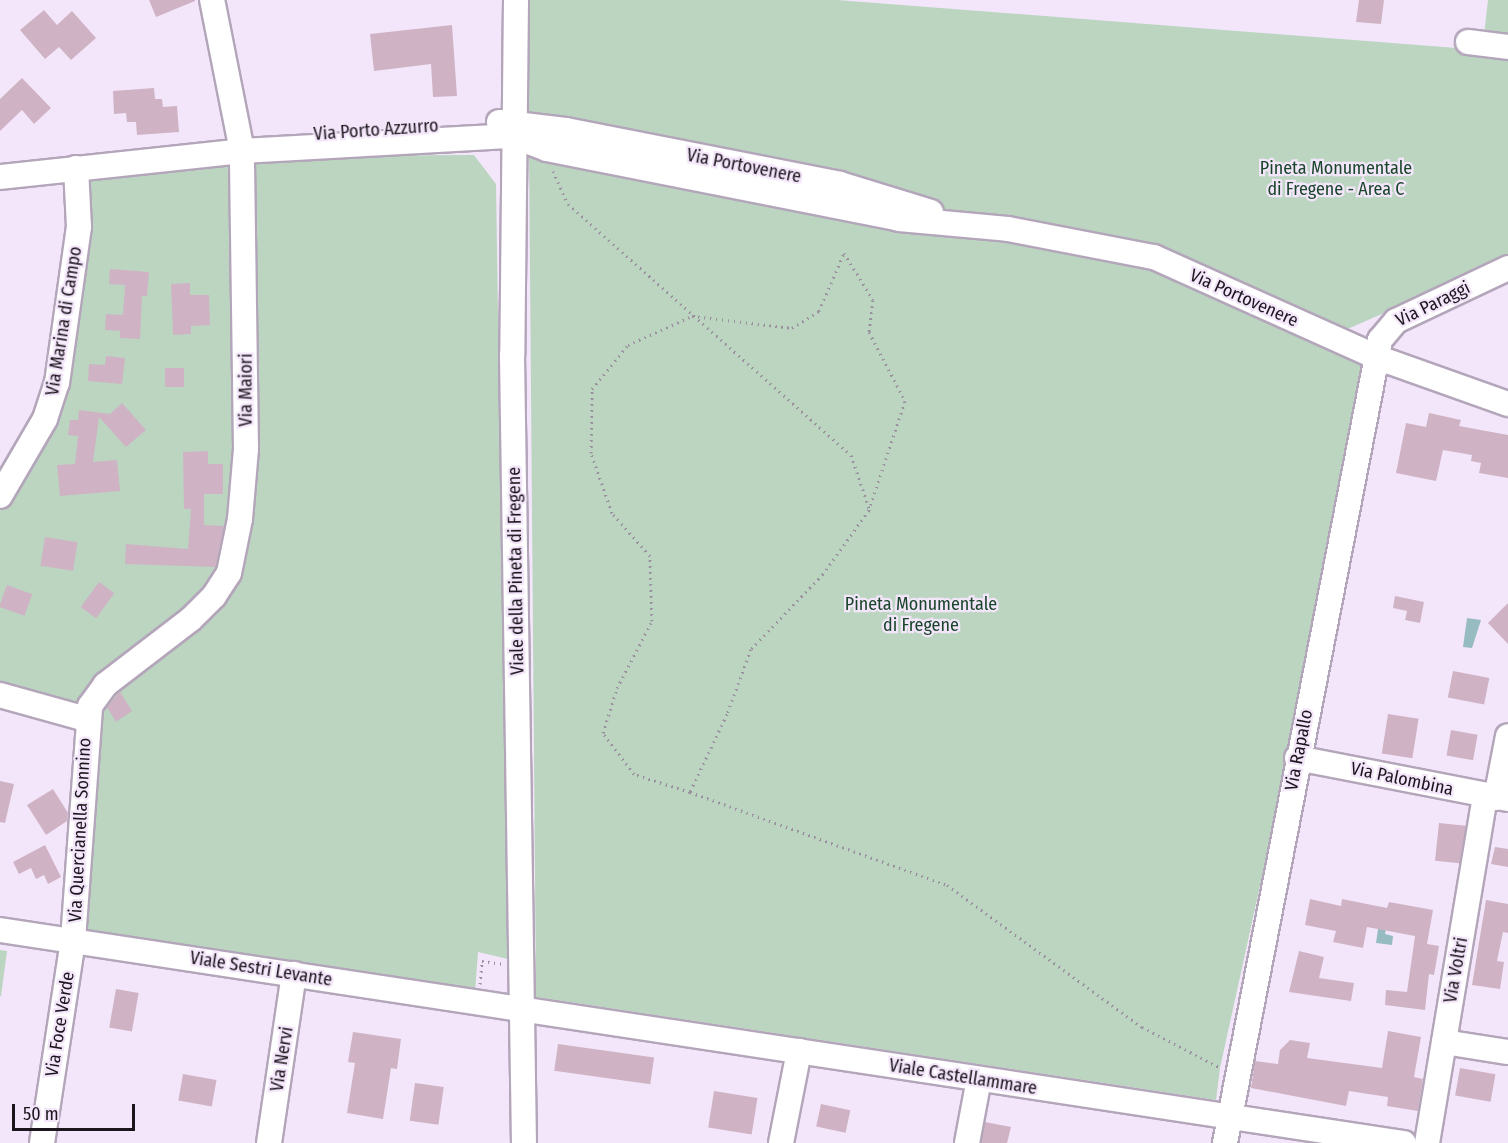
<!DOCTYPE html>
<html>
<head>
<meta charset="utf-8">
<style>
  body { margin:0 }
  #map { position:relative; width:1508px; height:1143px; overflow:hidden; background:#f4e6fa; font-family:"Fira Sans Condensed",sans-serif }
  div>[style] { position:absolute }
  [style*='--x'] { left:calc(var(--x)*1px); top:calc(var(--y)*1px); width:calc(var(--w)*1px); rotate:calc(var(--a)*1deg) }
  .green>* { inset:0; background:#bbd5c1 }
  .water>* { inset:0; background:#96bbc0 }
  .building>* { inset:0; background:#cfb3c5; transform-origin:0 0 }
  .path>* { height:3px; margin-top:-1.5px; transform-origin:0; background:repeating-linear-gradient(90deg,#9a909f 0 1.5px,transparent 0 6px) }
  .roads { filter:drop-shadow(2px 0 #b4a6ba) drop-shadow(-2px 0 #b4a6ba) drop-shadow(0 2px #b4a6ba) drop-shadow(0 -2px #b4a6ba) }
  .minor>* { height:24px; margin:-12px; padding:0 12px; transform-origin:12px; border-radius:12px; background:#fff }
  span { translate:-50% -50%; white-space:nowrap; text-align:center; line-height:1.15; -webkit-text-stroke:4.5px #f4e6fa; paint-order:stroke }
  .street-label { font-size:18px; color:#1b161d }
  .park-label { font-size:18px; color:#19462a }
  .scale { position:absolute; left:12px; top:1104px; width:123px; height:27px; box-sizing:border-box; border:3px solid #1b161d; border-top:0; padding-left:8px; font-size:18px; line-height:21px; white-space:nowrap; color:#1b161d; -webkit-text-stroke:4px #f4e6fa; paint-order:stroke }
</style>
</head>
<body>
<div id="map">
  <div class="green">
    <div style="clip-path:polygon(519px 0,837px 0,1508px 52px,1508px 259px,1336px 334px,1033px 227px,514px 120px)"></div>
    <div style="clip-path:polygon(1488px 0,1508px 0,1508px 38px,1484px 35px)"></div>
    <div style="clip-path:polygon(529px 150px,1151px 262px,1376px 357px,1220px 1068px,1216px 1100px,536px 997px)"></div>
    <div style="clip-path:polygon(242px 151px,242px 396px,229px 573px,90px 706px,0 697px,0 505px,48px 412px,76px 168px)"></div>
    <div style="clip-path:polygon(474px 155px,496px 184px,508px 959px,478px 952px,475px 992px,77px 937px,88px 720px,237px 567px,245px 156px)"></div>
    <div style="clip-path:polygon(0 950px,7px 951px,1px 996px,0 996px)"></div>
  </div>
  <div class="water">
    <div style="clip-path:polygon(1467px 618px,1481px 620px,1472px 648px,1463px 647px)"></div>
    <div style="clip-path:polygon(1379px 922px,1387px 923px,1385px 934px,1393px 936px,1392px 945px,1376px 943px)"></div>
  </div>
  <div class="building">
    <div style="clip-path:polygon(149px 0,195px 0,195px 1px,156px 17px)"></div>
    <div style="clip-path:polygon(1359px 0,1384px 0,1381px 24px,1356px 22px)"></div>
    <div style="clip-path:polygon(44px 10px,57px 25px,72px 11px,96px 38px,71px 60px,59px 47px,45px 59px,20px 30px)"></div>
    <div style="clip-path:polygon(452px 25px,457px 96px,433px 97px,431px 64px,374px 71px,370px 34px)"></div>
    <div style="clip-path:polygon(22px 78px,51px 108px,34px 124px,22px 110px,0 131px,0 99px)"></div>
    <div style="clip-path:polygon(154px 88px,155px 99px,162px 99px,163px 107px,177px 106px,179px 132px,137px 135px,136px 122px,127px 122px,126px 113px,114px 114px,113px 91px)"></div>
    <div style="clip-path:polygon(110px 269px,149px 272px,147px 296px,142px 296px,140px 339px,120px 338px,120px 331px,105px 330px,106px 314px,123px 315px,125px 285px,109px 284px)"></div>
    <div style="clip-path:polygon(190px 283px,190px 295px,209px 295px,210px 325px,191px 326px,191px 334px,173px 335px,171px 284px)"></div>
    <div style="clip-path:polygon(106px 356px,125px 358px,122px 384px,88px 381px,89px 364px,105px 365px)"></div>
    <div style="left:165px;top:368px;width:19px;height:19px"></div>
    <div style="clip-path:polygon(122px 403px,146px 430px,126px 447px,99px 417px,93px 462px,117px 460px,120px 491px,60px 496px,57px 465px,75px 464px,78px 436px,68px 435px,70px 420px,78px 420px,79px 410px,110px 414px)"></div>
    <div style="clip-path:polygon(1429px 413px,1461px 420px,1459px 426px,1508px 435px,1508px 478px,1479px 473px,1481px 463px,1471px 461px,1472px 455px,1443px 450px,1436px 481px,1396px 473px,1406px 423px,1426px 427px)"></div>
    <div style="clip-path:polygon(208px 451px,208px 464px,223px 464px,223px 494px,204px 494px,204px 525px,224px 526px,216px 567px,125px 564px,126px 544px,188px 549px,191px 509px,184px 509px,183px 452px)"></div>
    <div style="left:45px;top:537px;width:33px;height:29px;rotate:9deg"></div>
    <div style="left:99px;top:582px;width:19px;height:31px;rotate:36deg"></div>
    <div style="left:7px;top:585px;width:27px;height:23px;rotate:20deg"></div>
    <div style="clip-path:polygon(1395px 596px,1424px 602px,1420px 623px,1405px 620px,1407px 611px,1393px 608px)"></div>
    <div style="clip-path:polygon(1508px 603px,1508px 644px,1488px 623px)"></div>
    <div style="left:1453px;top:671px;width:37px;height:27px;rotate:11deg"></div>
    <div style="clip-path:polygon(120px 692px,132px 711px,116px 722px,107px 707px)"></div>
    <div style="left:1388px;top:714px;width:31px;height:40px;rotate:9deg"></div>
    <div style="left:1451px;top:730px;width:27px;height:26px;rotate:10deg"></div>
    <div style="clip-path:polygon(0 781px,14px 784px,5px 823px,0 822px)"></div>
    <div style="clip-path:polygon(53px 789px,68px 813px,67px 821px,46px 835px,27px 805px)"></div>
    <div style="left:1439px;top:823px;width:27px;height:38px;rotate:6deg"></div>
    <div style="clip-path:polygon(45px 845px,61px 877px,48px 884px,44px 875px,36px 879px,31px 868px,19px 874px,13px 862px)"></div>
    <div style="clip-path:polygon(1495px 847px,1508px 849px,1508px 867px,1491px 864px)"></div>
    <div style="clip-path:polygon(1310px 899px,1341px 906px,1342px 899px,1387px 908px,1389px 902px,1433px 910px,1427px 944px,1439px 946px,1434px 975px,1429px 974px,1425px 1010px,1385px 1005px,1386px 990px,1407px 992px,1415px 936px,1367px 927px,1363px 948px,1333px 942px,1336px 931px,1305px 925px)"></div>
    <div style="clip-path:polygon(1486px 900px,1508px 904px,1508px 933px,1503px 932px,1497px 961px,1504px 962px,1500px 989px,1472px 985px)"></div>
    <div style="clip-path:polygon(1299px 951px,1324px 957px,1319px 978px,1354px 983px,1351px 1001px,1289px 992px)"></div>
    <div style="left:116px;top:989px;width:23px;height:39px;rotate:10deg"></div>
    <div style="clip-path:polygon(1388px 1031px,1421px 1037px,1414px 1077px,1423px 1079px,1418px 1111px,1387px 1106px,1388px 1097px,1349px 1091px,1346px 1106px,1251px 1088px,1255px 1061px,1278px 1064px,1280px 1050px,1290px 1040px,1310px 1043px,1307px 1058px,1382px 1068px)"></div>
    <div style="clip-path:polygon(353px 1032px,401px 1039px,397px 1069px,391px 1068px,383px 1119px,347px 1113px,355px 1063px,348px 1062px)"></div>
    <div style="left:558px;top:1044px;width:97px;height:27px;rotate:8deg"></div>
    <div style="left:1460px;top:1068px;width:36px;height:28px;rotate:10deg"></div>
    <div style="left:183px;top:1074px;width:34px;height:27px;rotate:10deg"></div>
    <div style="left:415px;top:1083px;width:29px;height:38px;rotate:8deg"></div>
    <div style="left:714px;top:1091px;width:44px;height:37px;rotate:9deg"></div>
    <div style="left:821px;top:1104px;width:30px;height:23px;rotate:12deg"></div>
    <div style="clip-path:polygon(985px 1122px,1011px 1127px,1007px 1143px,981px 1143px)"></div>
  </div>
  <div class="path">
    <div style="--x:553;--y:171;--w:36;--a:66"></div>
    <div style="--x:568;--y:204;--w:378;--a:41.6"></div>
    <div style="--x:851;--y:455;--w:56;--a:71.2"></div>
    <div style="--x:690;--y:792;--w:59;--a:-162.2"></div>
    <div style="--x:634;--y:774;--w:51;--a:-127.1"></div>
    <div style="--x:603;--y:733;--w:47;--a:-72.7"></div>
    <div style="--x:617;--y:688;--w:76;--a:-62.4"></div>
    <div style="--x:652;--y:621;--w:65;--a:-91.8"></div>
    <div style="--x:650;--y:556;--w:57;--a:-131.5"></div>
    <div style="--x:612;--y:513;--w:64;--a:-109.3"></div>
    <div style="--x:591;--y:453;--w:64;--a:-89.1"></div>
    <div style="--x:592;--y:389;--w:57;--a:-50.7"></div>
    <div style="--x:628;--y:345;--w:70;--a:-24.4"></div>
    <div style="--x:692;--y:316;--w:101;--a:6.8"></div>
    <div style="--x:792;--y:328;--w:32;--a:-32"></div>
    <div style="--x:819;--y:311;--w:63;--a:-66.7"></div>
    <div style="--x:844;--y:253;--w:55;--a:58.3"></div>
    <div style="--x:873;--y:300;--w:32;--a:97"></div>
    <div style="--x:869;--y:332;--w:78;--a:62.4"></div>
    <div style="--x:905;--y:401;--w:115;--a:108.3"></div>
    <div style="--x:869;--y:510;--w:79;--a:125.7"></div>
    <div style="--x:823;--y:574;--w:104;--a:133.8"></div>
    <div style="--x:751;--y:649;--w:69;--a:110.3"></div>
    <div style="--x:727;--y:714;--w:86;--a:115.4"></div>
    <div style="--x:690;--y:792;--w:273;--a:19.9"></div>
    <div style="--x:947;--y:885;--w:241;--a:36.1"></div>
    <div style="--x:1142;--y:1027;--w:87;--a:27.5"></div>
    <div style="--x:480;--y:984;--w:23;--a:-85"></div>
    <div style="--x:482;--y:961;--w:21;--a:8"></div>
  </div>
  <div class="roads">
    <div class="minor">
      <div style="--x:516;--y:0;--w:355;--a:90.6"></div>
      <div style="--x:512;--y:355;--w:788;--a:89.13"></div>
      <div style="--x:1468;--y:42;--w:40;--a:7.1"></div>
      <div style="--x:499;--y:122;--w:67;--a:6.8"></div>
      <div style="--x:566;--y:130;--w:279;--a:11.1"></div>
      <div style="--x:840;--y:184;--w:95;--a:17.1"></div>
      <div style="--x:0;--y:177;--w:243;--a:-6.1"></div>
      <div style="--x:242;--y:151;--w:271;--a:-3.2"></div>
      <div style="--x:513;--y:136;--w:36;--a:21"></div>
      <div style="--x:547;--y:149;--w:359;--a:11.2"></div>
      <div style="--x:899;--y:219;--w:109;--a:5.2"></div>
      <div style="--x:1008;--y:229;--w:149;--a:10.9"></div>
      <div style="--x:1154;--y:257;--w:243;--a:24.2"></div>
      <div style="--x:1376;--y:357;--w:140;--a:19.6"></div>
      <div style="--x:0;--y:496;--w:89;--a:-59.7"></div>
      <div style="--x:45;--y:419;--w:38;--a:-72"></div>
      <div style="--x:57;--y:383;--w:158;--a:-82"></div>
      <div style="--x:79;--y:227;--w:59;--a:-92.9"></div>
      <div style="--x:0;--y:695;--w:89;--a:15.6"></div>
      <div style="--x:1297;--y:758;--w:215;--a:11"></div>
      <div style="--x:1496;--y:798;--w:63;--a:-79"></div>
      <div style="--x:0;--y:930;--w:1420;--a:8.63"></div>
      <div style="--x:1444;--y:1042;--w:65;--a:8.9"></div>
      <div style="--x:42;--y:1143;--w:205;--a:-81.3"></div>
      <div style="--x:73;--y:940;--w:235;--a:-85.8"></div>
      <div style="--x:90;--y:706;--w:26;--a:-54"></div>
      <div style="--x:105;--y:685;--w:108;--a:-37.5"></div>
      <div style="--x:191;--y:619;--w:33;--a:-45"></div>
      <div style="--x:214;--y:596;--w:27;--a:-57"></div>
      <div style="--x:229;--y:573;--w:55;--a:-78.5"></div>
      <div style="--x:240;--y:519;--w:70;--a:-85.1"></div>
      <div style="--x:246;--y:449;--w:298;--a:-90.8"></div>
      <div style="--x:242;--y:151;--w:154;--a:-101.2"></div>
      <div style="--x:269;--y:1143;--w:171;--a:-81.6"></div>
      <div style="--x:781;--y:1143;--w:94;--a:-78.9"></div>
      <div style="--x:967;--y:1143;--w:65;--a:-79.4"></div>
      <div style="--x:1225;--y:1143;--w:818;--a:-79.07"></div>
      <div style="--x:1380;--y:340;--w:25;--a:-50"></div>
      <div style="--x:1396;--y:321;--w:124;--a:-25.3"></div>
      <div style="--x:1427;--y:1143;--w:351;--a:-80.5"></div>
    </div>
  </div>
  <div class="street-label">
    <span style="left:376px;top:130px;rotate:-4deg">Via Porto Azzurro</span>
    <span style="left:744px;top:166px;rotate:11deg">Via Portovenere</span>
    <span style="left:1244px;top:298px;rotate:24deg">Via Portovenere</span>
    <span style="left:1433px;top:304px;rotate:-26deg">Via Paraggi</span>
    <span style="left:64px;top:321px;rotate:-81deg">Via Marina di Campo</span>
    <span style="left:246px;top:390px;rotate:-90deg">Via Maiori</span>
    <span style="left:516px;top:571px;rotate:-91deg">Viale della Pineta di Fregene</span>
    <span style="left:1299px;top:750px;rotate:-79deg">Via Rapallo</span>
    <span style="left:1402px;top:779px;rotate:12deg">Via Palombina</span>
    <span style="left:80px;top:830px;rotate:-87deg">Via Quercianella Sonnino</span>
    <span style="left:261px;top:969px;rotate:9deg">Viale Sestri Levante</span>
    <span style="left:1456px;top:970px;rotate:-80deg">Via Voltri</span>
    <span style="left:60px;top:1024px;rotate:-81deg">Via Foce Verde</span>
    <span style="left:282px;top:1059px;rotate:-81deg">Via Nervi</span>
    <span style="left:963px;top:1077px;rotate:9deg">Viale Castellammare</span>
  </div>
  <div class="park-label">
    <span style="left:1336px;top:179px">Pineta Monumentale<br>di Fregene - Area C</span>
    <span style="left:921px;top:615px">Pineta Monumentale<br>di Fregene</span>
  </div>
  <div class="scale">50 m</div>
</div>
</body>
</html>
